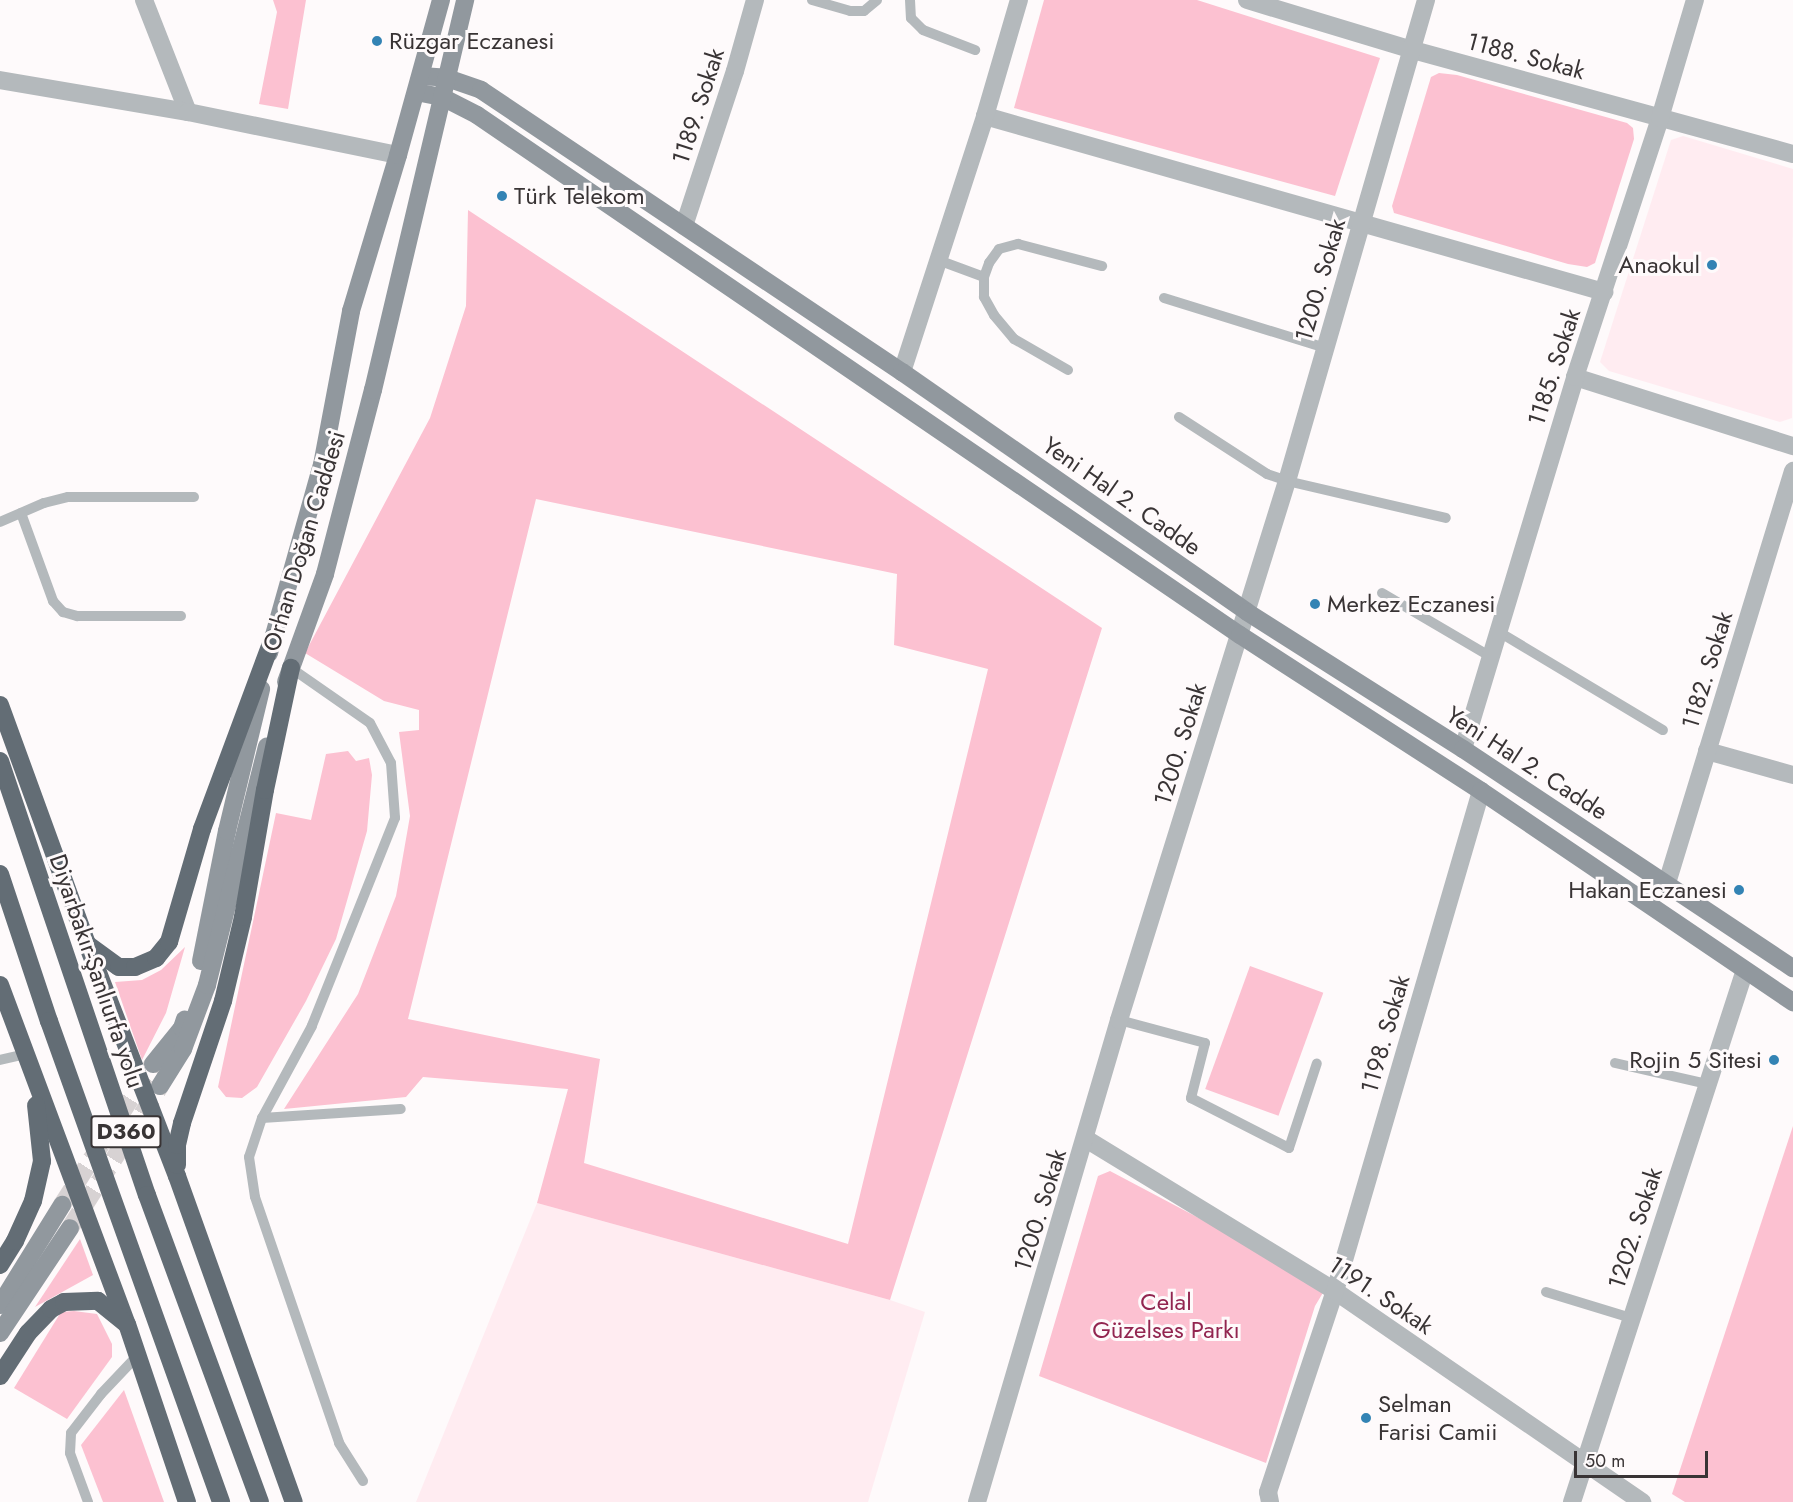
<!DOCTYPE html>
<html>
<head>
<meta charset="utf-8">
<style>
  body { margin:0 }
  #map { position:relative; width:1793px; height:1502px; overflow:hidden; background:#fefafb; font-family:Jost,sans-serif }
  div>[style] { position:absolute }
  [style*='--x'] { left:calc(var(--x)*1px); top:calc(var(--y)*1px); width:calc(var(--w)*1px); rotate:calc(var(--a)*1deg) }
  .built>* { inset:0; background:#ffecf1 }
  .green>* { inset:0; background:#fcc1d1; transform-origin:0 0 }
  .secondary-tunnel>* { height:18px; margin-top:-9px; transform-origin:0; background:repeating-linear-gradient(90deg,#d7d2d3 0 18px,transparent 0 27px) }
  .lane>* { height:10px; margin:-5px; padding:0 5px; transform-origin:5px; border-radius:5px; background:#b4b9bc }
  .street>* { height:18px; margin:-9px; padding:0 9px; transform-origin:9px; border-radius:9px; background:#b4b9bc }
  .secondary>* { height:18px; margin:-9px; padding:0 9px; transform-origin:9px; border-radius:9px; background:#91989e }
  .highway>* { height:18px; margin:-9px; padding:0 9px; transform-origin:9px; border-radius:9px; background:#636d75 }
  .dots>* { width:16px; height:16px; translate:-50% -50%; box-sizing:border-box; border:3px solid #fefafb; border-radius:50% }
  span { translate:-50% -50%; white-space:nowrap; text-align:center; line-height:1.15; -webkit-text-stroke:6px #fefafb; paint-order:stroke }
  .shield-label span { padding:2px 4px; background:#fefafb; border:2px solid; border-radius:4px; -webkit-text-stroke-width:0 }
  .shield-label { font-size:22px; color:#393435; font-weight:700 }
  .poi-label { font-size:24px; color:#393435 }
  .left { translate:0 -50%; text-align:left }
  .right { translate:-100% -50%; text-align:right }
  .street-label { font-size:24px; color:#393435 }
  .park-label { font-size:24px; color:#922550 }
  .scale { position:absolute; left:1574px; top:1451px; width:134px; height:27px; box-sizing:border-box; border:3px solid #393435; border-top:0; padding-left:8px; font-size:18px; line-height:21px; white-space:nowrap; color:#393435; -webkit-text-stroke:4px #fefafb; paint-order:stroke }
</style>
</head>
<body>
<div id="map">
  <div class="built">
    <div style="clip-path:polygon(1683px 136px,1793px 169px,1792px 418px,1780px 422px,1609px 371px,1600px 362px,1671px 140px)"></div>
    <div style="clip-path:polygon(537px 1203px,890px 1300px,925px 1312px,868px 1502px,416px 1502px)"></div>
  </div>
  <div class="green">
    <div style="clip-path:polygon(273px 0,306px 0,288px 109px,259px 104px,277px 12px)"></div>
    <div style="clip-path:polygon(1044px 0,1197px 0,1380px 58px,1335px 196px,1014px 108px)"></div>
    <div style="clip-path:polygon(1439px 73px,1457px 75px,1627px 123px,1633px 128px,1634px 139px,1595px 263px,1587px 267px,1568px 264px,1394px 213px,1392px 206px,1431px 77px)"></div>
    <div style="clip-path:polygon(evenodd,468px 210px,1102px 628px,890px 1300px,537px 1203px,568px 1089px,423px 1077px,406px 1097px,284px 1109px,358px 994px,396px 896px,410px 816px,399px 732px,419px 730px,419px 710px,384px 701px,305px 653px,430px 418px,466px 306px,468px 210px,536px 499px,897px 574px,894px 645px,988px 669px,848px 1244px,584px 1163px,600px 1059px,408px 1019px,536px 499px)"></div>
    <div style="clip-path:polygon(348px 751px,356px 761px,369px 758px,372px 775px,367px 831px,336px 939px,306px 1001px,257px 1087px,242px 1098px,226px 1097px,218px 1087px,276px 813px,311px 820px,326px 754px)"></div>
    <div style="clip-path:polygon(185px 947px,166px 1013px,142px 1060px,115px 982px,142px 980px,161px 970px)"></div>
    <div style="left:1250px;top:966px;width:78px;height:131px;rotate:20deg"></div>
    <div style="clip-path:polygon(1793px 1126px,1793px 1502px,1685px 1502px,1672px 1494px)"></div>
    <div style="clip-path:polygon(1110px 1171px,1327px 1286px,1315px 1306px,1266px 1463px,1039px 1376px,1098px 1176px)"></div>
    <div style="clip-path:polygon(80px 1239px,93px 1275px,35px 1307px)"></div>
    <div style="clip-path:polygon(74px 1311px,97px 1314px,112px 1344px,112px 1357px,67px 1419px,14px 1388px,61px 1312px)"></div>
    <div style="clip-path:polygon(124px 1390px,164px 1502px,103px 1502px,81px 1445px)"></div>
  </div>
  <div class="secondary-tunnel">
    <div style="--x:62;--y:1205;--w:168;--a:-57.2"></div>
    <div style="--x:70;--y:1228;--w:168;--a:-57.6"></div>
  </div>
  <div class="lane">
    <div style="--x:812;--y:0;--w:40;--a:16"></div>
    <div style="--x:850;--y:11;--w:14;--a:0"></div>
    <div style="--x:864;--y:11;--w:17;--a:-40"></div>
    <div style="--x:910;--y:0;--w:18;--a:87"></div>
    <div style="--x:911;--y:18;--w:17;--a:45"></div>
    <div style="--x:923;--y:30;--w:56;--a:21"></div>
    <div style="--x:938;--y:260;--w:49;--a:20.3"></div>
    <div style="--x:1164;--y:298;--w:170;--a:17.2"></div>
    <div style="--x:1068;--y:370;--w:62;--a:-150.1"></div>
    <div style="--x:1014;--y:339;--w:31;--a:-130"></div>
    <div style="--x:994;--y:315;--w:21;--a:-119"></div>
    <div style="--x:984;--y:297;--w:20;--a:-90"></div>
    <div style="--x:984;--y:277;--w:15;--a:-70"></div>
    <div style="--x:989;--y:263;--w:17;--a:-54"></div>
    <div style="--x:999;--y:249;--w:20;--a:-15"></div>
    <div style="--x:1018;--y:244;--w:87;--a:14.7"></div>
    <div style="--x:1179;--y:417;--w:105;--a:32.9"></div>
    <div style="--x:1267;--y:474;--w:21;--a:19"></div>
    <div style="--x:1287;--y:481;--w:163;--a:13.1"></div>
    <div style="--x:21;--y:513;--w:94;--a:70"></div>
    <div style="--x:53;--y:601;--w:15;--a:48"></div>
    <div style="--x:63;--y:612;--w:15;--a:16"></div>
    <div style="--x:77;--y:616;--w:104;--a:0"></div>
    <div style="--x:0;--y:522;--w:48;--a:-23.4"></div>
    <div style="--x:44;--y:503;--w:25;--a:-14"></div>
    <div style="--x:68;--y:497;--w:126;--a:0"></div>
    <div style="--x:1382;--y:593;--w:126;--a:30.4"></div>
    <div style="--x:1499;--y:632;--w:191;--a:30.9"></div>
    <div style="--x:291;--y:668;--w:96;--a:34.8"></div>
    <div style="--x:370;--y:723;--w:45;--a:62.3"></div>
    <div style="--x:391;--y:763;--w:55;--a:85.8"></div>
    <div style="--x:395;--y:818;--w:224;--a:111.8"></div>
    <div style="--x:312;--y:1026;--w:105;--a:118.5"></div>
    <div style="--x:262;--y:1118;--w:41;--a:108.4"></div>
    <div style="--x:249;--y:1157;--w:40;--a:81.5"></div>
    <div style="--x:255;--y:1197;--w:260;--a:71.1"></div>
    <div style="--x:339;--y:1443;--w:45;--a:57.7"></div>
    <div style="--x:1119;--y:1020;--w:89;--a:15"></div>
    <div style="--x:1205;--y:1043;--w:57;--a:104.3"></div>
    <div style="--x:1191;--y:1098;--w:110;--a:27"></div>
    <div style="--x:1289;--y:1148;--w:89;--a:-71.8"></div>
    <div style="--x:0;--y:1060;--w:27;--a:-13"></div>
    <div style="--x:1615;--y:1063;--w:94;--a:12.9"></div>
    <div style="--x:262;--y:1118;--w:139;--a:-3.7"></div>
    <div style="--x:1546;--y:1292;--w:89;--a:17"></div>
    <div style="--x:88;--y:1502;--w:52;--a:-110.2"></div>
    <div style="--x:70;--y:1453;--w:20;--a:-87"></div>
    <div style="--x:71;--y:1433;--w:49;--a:-52.4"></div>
    <div style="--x:101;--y:1394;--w:52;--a:-46.5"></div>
  </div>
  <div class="street">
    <div style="--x:144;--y:0;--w:120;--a:68.6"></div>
    <div style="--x:1247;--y:0;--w:173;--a:16.8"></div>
    <div style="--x:1413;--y:50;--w:394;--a:15.3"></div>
    <div style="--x:0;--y:80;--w:191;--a:9.7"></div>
    <div style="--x:188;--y:112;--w:214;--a:11.6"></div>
    <div style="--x:985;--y:116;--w:644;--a:15.87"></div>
    <div style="--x:684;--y:226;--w:163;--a:-71.8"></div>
    <div style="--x:735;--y:71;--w:74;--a:-74.3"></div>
    <div style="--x:902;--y:372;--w:269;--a:-72"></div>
    <div style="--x:985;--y:116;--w:121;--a:-73.7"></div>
    <div style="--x:1575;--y:377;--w:229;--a:17.6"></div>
    <div style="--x:1463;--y:749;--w:388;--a:-73.2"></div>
    <div style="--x:1575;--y:377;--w:273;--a:-71.8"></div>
    <div style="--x:1660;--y:118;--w:123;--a:-73.5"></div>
    <div style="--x:1707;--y:751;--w:89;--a:15.6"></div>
    <div style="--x:1667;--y:883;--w:431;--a:-73"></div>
    <div style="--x:1086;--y:1139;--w:292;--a:31.4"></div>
    <div style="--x:1335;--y:1291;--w:373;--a:34.5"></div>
    <div style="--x:977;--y:1502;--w:502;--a:-73.58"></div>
    <div style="--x:1119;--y:1020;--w:565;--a:-72.69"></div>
    <div style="--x:1287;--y:481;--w:501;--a:-73.88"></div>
    <div style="--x:1270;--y:1502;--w:10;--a:-101"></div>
    <div style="--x:1268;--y:1492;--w:212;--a:-71.6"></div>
    <div style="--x:1335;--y:1291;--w:521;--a:-73.72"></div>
    <div style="--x:1572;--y:1502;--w:559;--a:-71.99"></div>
  </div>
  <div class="secondary">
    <div style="--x:421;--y:76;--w:26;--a:4"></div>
    <div style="--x:447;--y:78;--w:36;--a:19"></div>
    <div style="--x:481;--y:90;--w:507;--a:33.82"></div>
    <div style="--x:902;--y:372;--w:420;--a:34.8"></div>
    <div style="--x:1247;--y:612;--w:256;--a:32.4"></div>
    <div style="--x:1463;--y:749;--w:396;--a:33.6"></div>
    <div style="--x:416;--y:92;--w:26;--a:11"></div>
    <div style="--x:442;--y:97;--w:39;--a:27"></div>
    <div style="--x:477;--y:115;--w:923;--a:34.28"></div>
    <div style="--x:1240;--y:635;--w:287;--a:32.9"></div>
    <div style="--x:1481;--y:791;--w:377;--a:34.1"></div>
    <div style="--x:269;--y:653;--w:195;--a:-74.3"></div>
    <div style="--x:322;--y:465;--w:157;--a:-79.3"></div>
    <div style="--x:351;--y:311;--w:163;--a:-73.2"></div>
    <div style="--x:398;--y:155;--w:161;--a:-74.5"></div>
    <div style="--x:286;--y:682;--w:115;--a:-70.1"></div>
    <div style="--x:325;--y:574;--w:190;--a:-75.4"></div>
    <div style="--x:373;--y:390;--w:401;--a:-76.7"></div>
    <div style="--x:201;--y:961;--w:133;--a:-78.7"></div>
    <div style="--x:227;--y:831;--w:146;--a:-76.5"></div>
    <div style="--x:153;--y:1064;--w:46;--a:-51.1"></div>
    <div style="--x:182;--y:1028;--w:9;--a:-72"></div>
    <div style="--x:160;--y:1086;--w:44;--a:-58.1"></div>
    <div style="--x:183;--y:1049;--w:68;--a:-69.4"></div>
    <div style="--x:207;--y:985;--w:246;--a:-75.9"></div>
    <div style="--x:0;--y:1305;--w:118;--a:-58.2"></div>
    <div style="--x:0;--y:1333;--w:126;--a:-56.3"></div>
  </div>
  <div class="highway">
    <div style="--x:0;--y:705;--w:254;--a:70"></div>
    <div style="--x:87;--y:944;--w:249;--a:68.8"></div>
    <div style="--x:177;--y:1176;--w:346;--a:70.3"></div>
    <div style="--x:0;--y:761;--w:458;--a:71.3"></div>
    <div style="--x:147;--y:1195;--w:327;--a:69.8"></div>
    <div style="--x:0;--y:874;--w:155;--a:71.6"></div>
    <div style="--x:49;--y:1021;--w:511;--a:70.32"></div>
    <div style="--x:87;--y:944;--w:39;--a:36"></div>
    <div style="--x:119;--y:967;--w:16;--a:0"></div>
    <div style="--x:135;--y:967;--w:23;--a:-23"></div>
    <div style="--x:156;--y:958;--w:21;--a:-51"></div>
    <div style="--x:169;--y:942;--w:118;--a:-73.7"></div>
    <div style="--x:202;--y:829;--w:204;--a:-69.6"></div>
    <div style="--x:0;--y:985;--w:362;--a:69.5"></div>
    <div style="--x:127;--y:1324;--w:188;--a:71.4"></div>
    <div style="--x:177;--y:1165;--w:20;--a:-90"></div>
    <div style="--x:177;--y:1145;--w:23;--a:-77"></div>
    <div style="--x:182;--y:1123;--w:129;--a:-71.4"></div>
    <div style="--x:223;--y:1001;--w:86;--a:-76.6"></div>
    <div style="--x:243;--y:917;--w:129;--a:-80.2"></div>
    <div style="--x:265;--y:790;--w:125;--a:-78"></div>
    <div style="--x:0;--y:1265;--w:28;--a:-58"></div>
    <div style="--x:15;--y:1241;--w:44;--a:-65.8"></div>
    <div style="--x:33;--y:1201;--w:41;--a:-77.3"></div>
    <div style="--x:42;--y:1161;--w:56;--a:-96.1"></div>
    <div style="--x:0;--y:1376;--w:51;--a:-56.9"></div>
    <div style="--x:28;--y:1333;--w:33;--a:-46"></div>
    <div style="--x:51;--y:1309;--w:15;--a:-28"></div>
    <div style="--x:64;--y:1302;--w:34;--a:-2"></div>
    <div style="--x:98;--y:1301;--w:35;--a:39"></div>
  </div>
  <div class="dots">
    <div style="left:377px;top:41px;background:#3383b4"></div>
    <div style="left:502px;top:196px;background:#3383b4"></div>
    <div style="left:1712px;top:265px;background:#3383b4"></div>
    <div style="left:1315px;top:604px;background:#3383b4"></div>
    <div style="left:1739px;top:890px;background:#3383b4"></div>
    <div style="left:1774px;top:1060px;background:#3383b4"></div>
    <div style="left:1366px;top:1418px;background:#3383b4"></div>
  </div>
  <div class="shield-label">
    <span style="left:126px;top:1132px">D360</span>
  </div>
  <div class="poi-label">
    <span class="left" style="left:389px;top:41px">Rüzgar Eczanesi</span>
    <span class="left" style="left:514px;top:196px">Türk Telekom</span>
    <span class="right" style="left:1700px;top:265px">Anaokul</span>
    <span class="left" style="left:1327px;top:604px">Merkez Eczanesi</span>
    <span class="right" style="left:1727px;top:890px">Hakan Eczanesi</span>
    <span class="right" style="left:1762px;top:1060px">Rojin 5 Sitesi</span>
    <span class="left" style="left:1378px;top:1418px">Selman<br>Farisi Camii</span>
  </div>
  <div class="street-label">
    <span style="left:1526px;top:56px;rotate:15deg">1188. Sokak</span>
    <span style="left:698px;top:106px;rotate:-72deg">1189. Sokak</span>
    <span style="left:1320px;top:280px;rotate:-74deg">1200. Sokak</span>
    <span style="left:1554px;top:367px;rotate:-72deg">1185. Sokak</span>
    <span style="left:1122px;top:496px;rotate:35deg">Yeni Hal 2. Cadde</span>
    <span style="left:304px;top:541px;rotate:-73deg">Orhan Doğan Caddesi</span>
    <span style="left:1707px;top:670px;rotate:-73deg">1182. Sokak</span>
    <span style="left:1180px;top:744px;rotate:-73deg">1200. Sokak</span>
    <span style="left:1527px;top:763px;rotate:33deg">Yeni Hal 2. Cadde</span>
    <span style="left:97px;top:971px;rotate:71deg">Diyarbakır-Şanlıurfa yolu</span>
    <span style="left:1385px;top:1034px;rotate:-74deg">1198. Sokak</span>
    <span style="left:1040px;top:1210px;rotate:-73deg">1200. Sokak</span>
    <span style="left:1635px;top:1228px;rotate:-72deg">1202. Sokak</span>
    <span style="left:1381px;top:1295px;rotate:34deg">1191. Sokak</span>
  </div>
  <div class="park-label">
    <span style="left:1166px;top:1316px">Celal<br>Güzelses Parkı</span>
  </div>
  <div class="scale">50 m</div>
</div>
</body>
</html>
